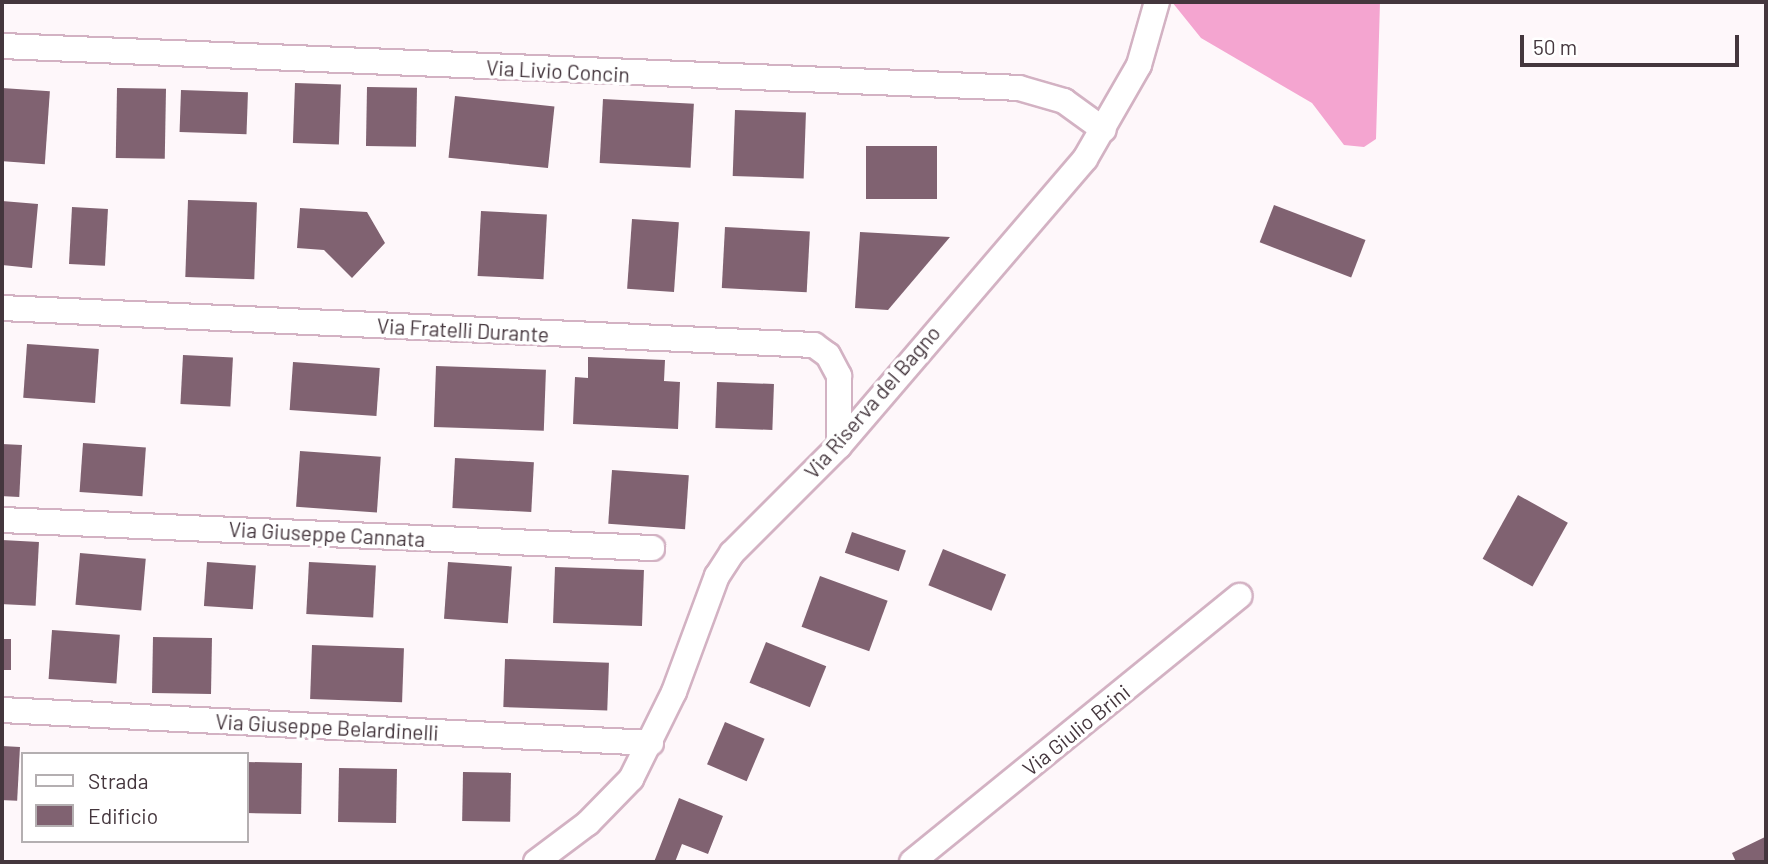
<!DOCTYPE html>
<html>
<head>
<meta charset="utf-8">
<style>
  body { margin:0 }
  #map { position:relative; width:1768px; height:864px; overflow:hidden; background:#fef7fa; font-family:Barlow,sans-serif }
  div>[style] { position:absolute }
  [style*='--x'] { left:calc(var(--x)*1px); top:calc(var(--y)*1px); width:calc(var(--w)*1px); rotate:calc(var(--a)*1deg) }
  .forest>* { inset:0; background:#f4a5d0 }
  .building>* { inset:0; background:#806271; transform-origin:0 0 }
  .roads { filter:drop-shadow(2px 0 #d3b2c3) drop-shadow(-2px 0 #d3b2c3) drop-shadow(0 2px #d3b2c3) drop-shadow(0 -2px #d3b2c3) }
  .minor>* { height:24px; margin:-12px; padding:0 12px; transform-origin:12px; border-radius:12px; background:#fff }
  span { translate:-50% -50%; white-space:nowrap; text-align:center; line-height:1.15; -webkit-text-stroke:7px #fff; paint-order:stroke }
  .street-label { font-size:21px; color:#44363d }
  .frame { position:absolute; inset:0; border:4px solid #44363d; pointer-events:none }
  .legend { position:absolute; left:21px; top:752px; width:228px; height:91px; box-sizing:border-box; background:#fff; border:2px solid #b4afb1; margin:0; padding:9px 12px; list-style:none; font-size:21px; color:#44363d }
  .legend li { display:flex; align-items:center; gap:14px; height:35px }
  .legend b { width:35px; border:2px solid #b4afb1 }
  .scale { position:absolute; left:1520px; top:35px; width:219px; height:32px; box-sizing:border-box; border:4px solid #44363d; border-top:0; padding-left:9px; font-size:21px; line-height:24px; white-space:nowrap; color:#44363d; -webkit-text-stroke:5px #fff; paint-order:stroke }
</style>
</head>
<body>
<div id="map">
  <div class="forest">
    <div style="clip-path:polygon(1172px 2px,1380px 2px,1376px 139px,1364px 147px,1344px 145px,1312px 103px,1201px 38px)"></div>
  </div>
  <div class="building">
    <div style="left:295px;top:83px;width:46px;height:60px;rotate:2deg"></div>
    <div style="left:367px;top:87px;width:50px;height:59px;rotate:1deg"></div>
    <div style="left:2px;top:88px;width:48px;height:73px;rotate:4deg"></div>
    <div style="left:117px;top:88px;width:49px;height:70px;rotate:1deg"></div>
    <div style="left:181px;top:90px;width:67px;height:42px;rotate:2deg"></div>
    <div style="left:455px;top:96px;width:100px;height:62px;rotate:6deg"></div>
    <div style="left:603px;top:99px;width:91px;height:64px;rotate:3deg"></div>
    <div style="left:735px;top:110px;width:71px;height:66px;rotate:2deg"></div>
    <div style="left:866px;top:146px;width:71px;height:53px"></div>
    <div style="left:188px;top:200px;width:69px;height:77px;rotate:2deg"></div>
    <div style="clip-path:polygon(2px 201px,38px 204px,32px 268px,2px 265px)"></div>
    <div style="left:1274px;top:205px;width:98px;height:40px;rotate:21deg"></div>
    <div style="left:72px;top:207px;width:36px;height:57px;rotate:3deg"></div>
    <div style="clip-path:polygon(300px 208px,367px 212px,385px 243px,352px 278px,324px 250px,297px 248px)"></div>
    <div style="left:481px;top:211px;width:66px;height:65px;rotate:3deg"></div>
    <div style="left:632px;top:219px;width:47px;height:70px;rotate:4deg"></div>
    <div style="left:725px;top:227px;width:85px;height:61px;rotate:3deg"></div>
    <div style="clip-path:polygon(860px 232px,950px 237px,888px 310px,855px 308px)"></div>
    <div style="left:27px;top:344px;width:72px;height:54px;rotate:4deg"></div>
    <div style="left:183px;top:355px;width:50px;height:49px;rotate:3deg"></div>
    <div style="clip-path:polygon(588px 357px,665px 360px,664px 381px,680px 382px,678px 429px,573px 424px,575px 377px,588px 378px)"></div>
    <div style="left:293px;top:362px;width:87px;height:48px;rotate:4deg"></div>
    <div style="left:436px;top:366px;width:110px;height:61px;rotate:2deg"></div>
    <div style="left:717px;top:382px;width:57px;height:46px;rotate:2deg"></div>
    <div style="left:83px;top:443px;width:63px;height:49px;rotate:4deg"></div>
    <div style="left:2px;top:444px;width:20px;height:52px;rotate:3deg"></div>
    <div style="left:300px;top:451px;width:81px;height:56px;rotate:4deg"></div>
    <div style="left:455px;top:458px;width:79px;height:50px;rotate:3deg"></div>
    <div style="left:612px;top:470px;width:77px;height:54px;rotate:4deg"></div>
    <div style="left:1518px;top:495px;width:57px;height:73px;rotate:29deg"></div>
    <div style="left:852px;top:532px;width:57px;height:22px;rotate:19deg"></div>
    <div style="left:2px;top:540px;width:37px;height:64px;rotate:3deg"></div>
    <div style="left:943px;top:549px;width:68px;height:39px;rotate:22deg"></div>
    <div style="left:80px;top:553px;width:66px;height:52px;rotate:5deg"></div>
    <div style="left:207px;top:562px;width:49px;height:44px;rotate:4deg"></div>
    <div style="left:309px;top:562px;width:67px;height:52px;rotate:3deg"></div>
    <div style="left:448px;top:562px;width:64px;height:57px;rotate:4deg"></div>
    <div style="left:555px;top:567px;width:89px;height:56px;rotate:2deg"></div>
    <div style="left:820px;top:576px;width:72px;height:54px;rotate:20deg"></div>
    <div style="left:52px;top:630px;width:68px;height:49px;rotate:4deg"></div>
    <div style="left:153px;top:637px;width:59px;height:56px;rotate:1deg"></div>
    <div style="left:2px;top:639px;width:9px;height:31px"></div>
    <div style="left:766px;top:642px;width:65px;height:44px;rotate:22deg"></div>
    <div style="left:312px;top:645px;width:92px;height:54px;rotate:2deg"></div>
    <div style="left:505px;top:659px;width:104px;height:48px;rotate:2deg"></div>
    <div style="left:725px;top:722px;width:43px;height:46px;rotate:23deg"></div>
    <div style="left:2px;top:746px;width:18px;height:54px;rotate:3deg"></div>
    <div style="left:247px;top:762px;width:55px;height:51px;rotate:1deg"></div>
    <div style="left:339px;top:768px;width:58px;height:54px;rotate:1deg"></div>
    <div style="left:463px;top:772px;width:48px;height:49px;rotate:1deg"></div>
    <div style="clip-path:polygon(679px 798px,723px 816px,708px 854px,682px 844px,675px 862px,654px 862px)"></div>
    <div style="clip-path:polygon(1765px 837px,1766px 862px,1736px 862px,1732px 853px)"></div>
  </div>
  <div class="roads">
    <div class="minor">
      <div style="--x:2;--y:46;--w:1018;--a:2.36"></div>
      <div style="--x:1019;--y:88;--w:47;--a:16.1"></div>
      <div style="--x:1064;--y:101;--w:49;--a:35.9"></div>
      <div style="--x:2;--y:308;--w:813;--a:2.61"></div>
      <div style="--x:814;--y:345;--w:17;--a:36"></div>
      <div style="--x:828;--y:355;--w:24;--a:62"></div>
      <div style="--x:839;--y:376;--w:70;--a:90"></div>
      <div style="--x:2;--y:520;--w:651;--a:2.47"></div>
      <div style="--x:2;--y:710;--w:650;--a:2.91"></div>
      <div style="--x:536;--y:862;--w:65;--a:-36.9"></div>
      <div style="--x:588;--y:823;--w:62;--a:-45.7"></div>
      <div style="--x:631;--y:779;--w:97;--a:-63.7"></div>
      <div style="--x:674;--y:692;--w:124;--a:-69.7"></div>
      <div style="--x:717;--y:576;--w:27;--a:-57"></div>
      <div style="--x:732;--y:553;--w:151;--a:-45"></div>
      <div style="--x:839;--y:446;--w:378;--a:-49.4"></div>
      <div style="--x:1085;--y:159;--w:108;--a:-60.1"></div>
      <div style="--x:1139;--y:65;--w:66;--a:-74.1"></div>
      <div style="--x:912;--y:862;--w:422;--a:-39.1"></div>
    </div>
  </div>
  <div class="street-label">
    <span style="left:558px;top:71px;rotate:3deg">Via Livio Concin</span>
    <span style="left:463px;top:330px;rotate:3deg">Via Fratelli Durante</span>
    <span style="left:872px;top:402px;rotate:-49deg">Via Riserva del Bagno</span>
    <span style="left:327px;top:534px;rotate:3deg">Via Giuseppe Cannata</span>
    <span style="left:327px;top:727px;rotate:3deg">Via Giuseppe Belardinelli</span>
    <span style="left:1076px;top:730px;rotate:-39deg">Via Giulio Brini</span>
  </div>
  <div class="frame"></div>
  <ul class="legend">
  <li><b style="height:9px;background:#fff"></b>Strada</li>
  <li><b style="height:19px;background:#806271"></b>Edificio</li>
  </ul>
  <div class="scale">50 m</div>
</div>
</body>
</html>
